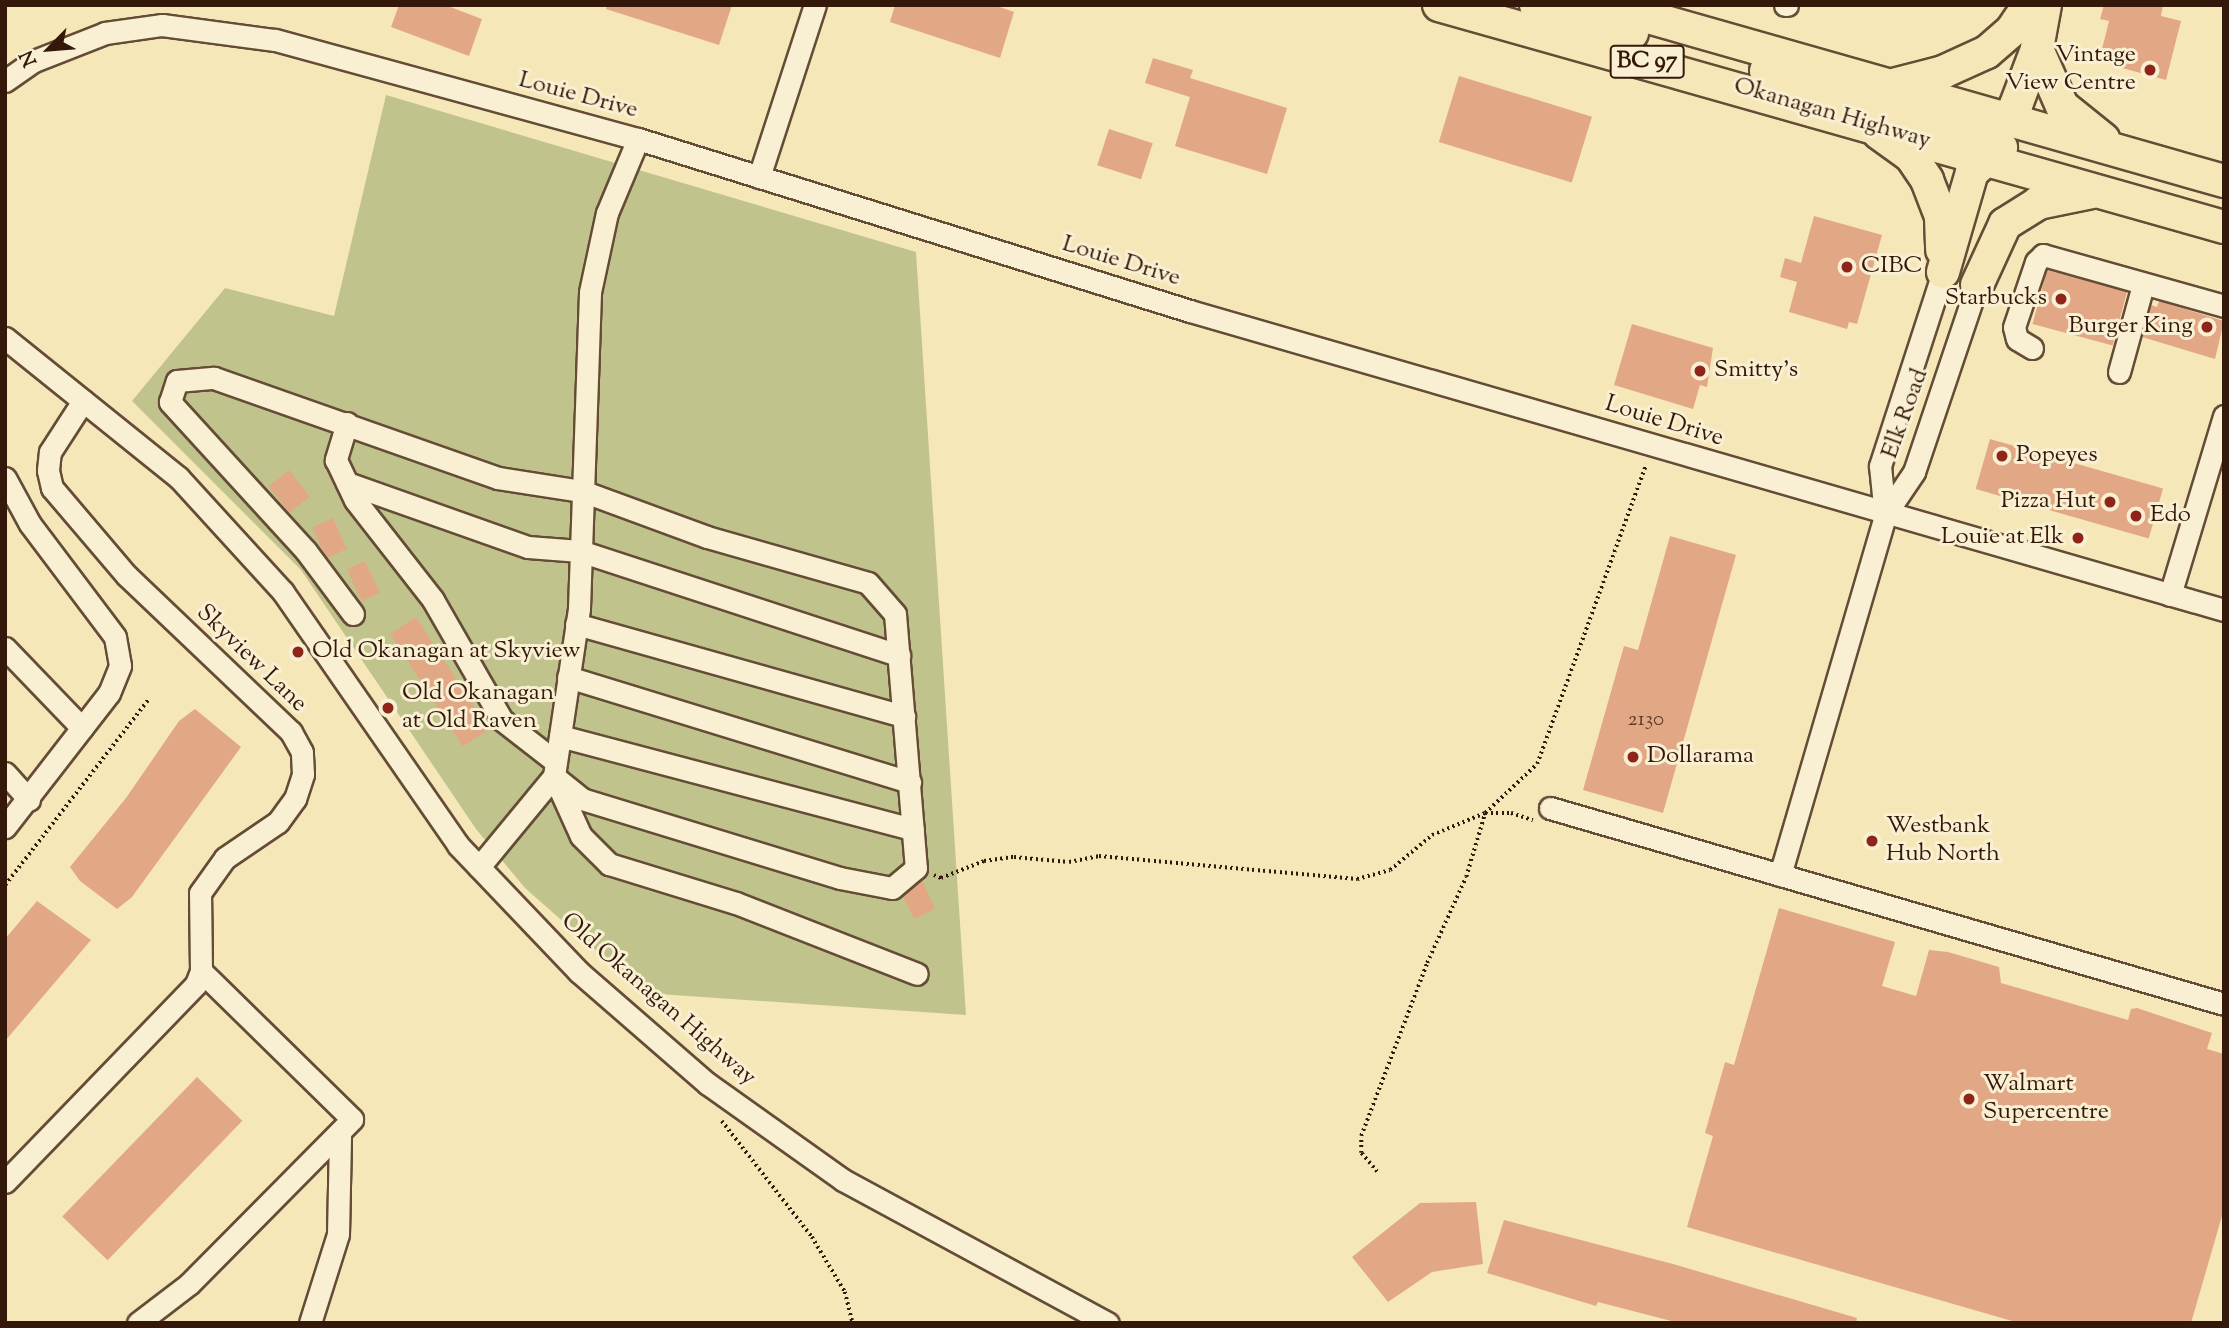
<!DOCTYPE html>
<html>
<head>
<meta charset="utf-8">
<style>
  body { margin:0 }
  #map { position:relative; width:2229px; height:1328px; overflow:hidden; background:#f6e7b9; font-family:"Sorts Mill Goudy",serif }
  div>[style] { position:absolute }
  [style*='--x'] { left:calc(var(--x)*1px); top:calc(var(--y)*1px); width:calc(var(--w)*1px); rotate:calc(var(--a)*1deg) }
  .green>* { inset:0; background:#c0c48c }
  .building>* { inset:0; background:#e2a885; transform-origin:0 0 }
  .path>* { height:3.5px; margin-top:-1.75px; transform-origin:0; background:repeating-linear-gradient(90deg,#34190b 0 2px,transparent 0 5.5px) }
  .roads { filter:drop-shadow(2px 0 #644c36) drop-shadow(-2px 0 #644c36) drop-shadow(0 2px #644c36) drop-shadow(0 -2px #644c36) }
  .minor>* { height:21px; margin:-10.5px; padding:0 10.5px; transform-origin:10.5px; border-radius:10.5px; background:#f9efd2 }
  .highway>* { height:32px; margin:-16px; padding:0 16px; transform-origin:16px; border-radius:16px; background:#f6e7b9 }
  .dots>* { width:19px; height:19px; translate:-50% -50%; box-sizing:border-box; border:4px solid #f9efd2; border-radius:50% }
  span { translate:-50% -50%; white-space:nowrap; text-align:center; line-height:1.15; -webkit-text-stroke:6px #f9efd2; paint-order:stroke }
  .number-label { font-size:21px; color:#603d2a }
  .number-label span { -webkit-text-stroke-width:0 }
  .shield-label span { padding:2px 5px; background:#f9efd2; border:2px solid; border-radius:5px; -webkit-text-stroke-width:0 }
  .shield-label { font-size:23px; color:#34190b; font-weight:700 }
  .poi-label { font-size:24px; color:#34190b }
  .right { translate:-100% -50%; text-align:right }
  .left { translate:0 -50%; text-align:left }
  .street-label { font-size:24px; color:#34190b }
  .frame { position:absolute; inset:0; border:7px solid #34190b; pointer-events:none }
  .north { position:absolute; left:14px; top:14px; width:70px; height:70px; -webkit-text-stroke:5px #f9efd2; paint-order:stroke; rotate:245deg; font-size:19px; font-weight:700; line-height:28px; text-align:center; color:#34190b }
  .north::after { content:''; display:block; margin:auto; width:24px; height:32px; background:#34190b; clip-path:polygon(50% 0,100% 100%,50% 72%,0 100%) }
</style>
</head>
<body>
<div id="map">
  <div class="green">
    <div style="clip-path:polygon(386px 95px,916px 252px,966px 1015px,644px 993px,525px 888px,476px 829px,301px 570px,132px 401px,225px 288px,334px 316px)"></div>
  </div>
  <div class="building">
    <div style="clip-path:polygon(399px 5px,445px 5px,482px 19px,469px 56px,391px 27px)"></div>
    <div style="clip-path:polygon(607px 5px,732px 5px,719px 45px,606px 9px)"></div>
    <div style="clip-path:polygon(895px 5px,994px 5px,1014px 12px,1000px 58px,890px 22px)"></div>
    <div style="clip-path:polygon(2104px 5px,2163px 5px,2161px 16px,2181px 21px,2166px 80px,2115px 66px,2117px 57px,2101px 53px,2109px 21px,2100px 19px)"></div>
    <div style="clip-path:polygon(1153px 58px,1193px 70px,1190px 78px,1287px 108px,1267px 174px,1175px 146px,1190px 97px,1145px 83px)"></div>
    <div style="left:1459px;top:76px;width:139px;height:69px;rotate:17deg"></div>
    <div style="left:1109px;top:129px;width:46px;height:38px;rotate:18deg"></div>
    <div style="clip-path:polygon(1814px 216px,1882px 235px,1857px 324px,1849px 322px,1847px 329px,1789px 312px,1797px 282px,1780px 277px,1785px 258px,1801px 263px)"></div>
    <div style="left:2047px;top:270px;width:83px;height:56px;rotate:15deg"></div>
    <div style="clip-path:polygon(2159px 301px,2224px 321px,2215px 359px,2142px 337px,2151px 305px,2157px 307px)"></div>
    <div style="clip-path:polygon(1632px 324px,1713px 348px,1707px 387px,1700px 385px,1693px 409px,1614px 385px)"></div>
    <div style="left:1990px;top:439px;width:180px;height:52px;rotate:16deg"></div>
    <div style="left:289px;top:470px;width:34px;height:26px;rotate:52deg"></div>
    <div style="left:333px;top:518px;width:34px;height:23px;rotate:66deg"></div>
    <div style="clip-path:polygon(1670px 536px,1736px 555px,1663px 813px,1583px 790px,1624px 646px,1638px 650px)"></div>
    <div style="left:365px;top:561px;width:35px;height:20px;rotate:65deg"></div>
    <div style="left:416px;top:617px;width:134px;height:31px;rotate:57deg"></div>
    <div style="clip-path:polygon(195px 709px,241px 747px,132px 897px,117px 909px,80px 881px,70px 867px,126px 798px,179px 721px)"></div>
    <div style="clip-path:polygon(922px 880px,935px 909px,914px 919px,903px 896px)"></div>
    <div style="clip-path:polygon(37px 901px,91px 940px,5px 1041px,5px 939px)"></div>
    <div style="clip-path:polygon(1779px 908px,1895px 942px,1882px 986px,1916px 996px,1929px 950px,1948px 952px,1999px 967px,2001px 983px,2128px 1020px,2131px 1009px,2137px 1008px,2212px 1033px,2207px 1049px,2224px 1054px,2224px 1209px,2191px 1323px,2019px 1323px,1687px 1227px,1713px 1136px,1705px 1133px,1725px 1062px,1734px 1065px)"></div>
    <div style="left:197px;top:1077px;width:63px;height:194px;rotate:44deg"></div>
    <div style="clip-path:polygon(1476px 1202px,1483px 1264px,1432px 1272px,1388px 1302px,1352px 1257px,1420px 1203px)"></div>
    <div style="clip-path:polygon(1504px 1220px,1673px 1264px,1857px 1318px,1856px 1323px,1679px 1323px,1598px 1302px,1596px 1306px,1487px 1273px)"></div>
  </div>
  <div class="path">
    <div style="--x:934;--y:875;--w:8;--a:23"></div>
    <div style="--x:941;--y:878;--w:46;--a:-21.6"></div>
    <div style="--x:984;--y:861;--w:30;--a:-8"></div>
    <div style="--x:1014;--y:857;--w:55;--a:5.2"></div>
    <div style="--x:1069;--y:862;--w:31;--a:-11"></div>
    <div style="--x:1099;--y:856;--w:259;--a:5.1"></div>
    <div style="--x:1357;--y:879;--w:34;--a:-15"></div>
    <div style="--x:1390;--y:870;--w:55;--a:-39.8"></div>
    <div style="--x:1432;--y:835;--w:57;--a:-22.5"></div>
    <div style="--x:1485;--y:813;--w:71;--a:-43.3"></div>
    <div style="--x:1537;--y:764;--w:319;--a:-70"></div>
    <div style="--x:5;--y:885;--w:235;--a:-52.3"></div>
    <div style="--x:722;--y:1121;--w:147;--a:52.2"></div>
    <div style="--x:812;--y:1237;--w:64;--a:59"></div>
    <div style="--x:845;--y:1292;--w:32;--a:76"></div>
    <div style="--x:1377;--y:1172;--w:25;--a:-130"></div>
    <div style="--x:1361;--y:1153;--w:17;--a:-90"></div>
    <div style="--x:1361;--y:1136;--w:185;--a:-69.1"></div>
    <div style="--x:1427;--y:963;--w:94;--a:-65.6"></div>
    <div style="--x:1466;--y:877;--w:67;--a:-73.5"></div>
    <div style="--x:1485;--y:813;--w:26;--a:0"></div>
    <div style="--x:1511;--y:813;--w:23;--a:18"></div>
  </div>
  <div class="roads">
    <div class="minor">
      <div style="--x:1785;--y:5;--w:2;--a:0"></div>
      <div style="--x:5;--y:81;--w:35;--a:-35"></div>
      <div style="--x:34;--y:61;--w:76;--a:-21.5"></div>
      <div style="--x:105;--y:33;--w:58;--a:-8"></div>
      <div style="--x:162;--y:25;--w:114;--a:7.6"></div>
      <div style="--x:275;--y:40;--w:376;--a:15.3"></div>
      <div style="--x:638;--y:139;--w:578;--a:17.31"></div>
      <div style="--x:1190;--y:311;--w:1076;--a:16.13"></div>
      <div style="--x:759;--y:177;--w:181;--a:-72"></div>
      <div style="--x:5;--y:338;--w:223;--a:38.8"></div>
      <div style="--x:179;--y:478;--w:154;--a:47.6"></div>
      <div style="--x:283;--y:592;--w:308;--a:55.3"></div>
      <div style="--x:458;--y:845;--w:175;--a:46.4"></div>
      <div style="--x:579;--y:972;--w:171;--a:41"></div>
      <div style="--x:708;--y:1084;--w:166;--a:35.4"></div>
      <div style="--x:843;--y:1180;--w:301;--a:28.4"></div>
      <div style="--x:2032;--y:348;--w:17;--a:-149"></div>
      <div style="--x:2017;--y:339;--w:12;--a:-104"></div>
      <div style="--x:2014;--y:327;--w:69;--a:-71.3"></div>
      <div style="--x:2036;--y:262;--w:10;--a:-45"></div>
      <div style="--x:2043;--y:255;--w:188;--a:15.7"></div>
      <div style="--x:2119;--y:372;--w:90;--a:-74.6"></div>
      <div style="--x:347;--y:423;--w:39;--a:107"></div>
      <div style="--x:336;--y:460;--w:44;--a:64.6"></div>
      <div style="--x:355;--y:500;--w:127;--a:52"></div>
      <div style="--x:433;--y:600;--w:138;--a:60.1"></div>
      <div style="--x:502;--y:720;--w:68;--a:37.9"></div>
      <div style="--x:5;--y:478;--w:52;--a:61.5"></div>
      <div style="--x:30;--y:524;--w:141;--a:53"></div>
      <div style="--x:115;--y:637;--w:29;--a:80"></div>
      <div style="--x:120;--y:666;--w:29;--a:112"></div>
      <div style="--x:109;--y:693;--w:170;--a:127.8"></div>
      <div style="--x:347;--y:483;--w:192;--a:19.5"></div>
      <div style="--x:528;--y:547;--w:52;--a:4.4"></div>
      <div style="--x:580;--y:551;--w:336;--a:18.1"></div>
      <div style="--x:1885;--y:515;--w:49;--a:-95.8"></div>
      <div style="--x:1880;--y:466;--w:204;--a:-72"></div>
      <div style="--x:2170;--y:595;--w:187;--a:-73.2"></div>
      <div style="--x:353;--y:614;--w:79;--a:-126.7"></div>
      <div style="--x:306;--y:551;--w:202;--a:-132.4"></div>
      <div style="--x:170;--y:402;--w:22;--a:-72"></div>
      <div style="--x:177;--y:381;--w:37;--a:-5"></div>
      <div style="--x:214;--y:378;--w:301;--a:19.4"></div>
      <div style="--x:498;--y:478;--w:85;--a:8.8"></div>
      <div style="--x:582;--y:491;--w:133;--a:20.2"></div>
      <div style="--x:707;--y:537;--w:167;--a:15.9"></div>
      <div style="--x:868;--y:583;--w:41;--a:48.9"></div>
      <div style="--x:895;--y:614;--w:255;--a:85.3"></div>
      <div style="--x:916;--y:868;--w:31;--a:140"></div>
      <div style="--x:892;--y:888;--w:53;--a:-169.1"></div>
      <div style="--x:840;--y:878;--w:270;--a:-163"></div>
      <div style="--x:582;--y:799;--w:36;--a:-141"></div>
      <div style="--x:576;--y:624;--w:341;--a:15.7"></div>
      <div style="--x:5;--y:648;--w:111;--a:46.1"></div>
      <div style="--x:568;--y:677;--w:358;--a:17.1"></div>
      <div style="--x:560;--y:736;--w:365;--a:14.8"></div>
      <div style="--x:5;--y:773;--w:36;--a:48"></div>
      <div style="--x:556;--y:781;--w:60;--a:65.6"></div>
      <div style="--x:581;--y:836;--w:40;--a:45"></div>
      <div style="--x:609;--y:864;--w:133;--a:17.1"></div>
      <div style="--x:736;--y:903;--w:194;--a:21.4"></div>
      <div style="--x:1550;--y:808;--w:702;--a:16.21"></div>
      <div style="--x:479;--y:867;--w:118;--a:-50.5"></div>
      <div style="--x:554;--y:776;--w:170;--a:-81.5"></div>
      <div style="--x:579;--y:608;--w:316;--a:-88"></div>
      <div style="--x:590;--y:292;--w:81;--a:-77.9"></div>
      <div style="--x:607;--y:213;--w:80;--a:-67.3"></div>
      <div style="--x:1780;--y:875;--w:375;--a:-73.7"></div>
      <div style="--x:1885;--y:515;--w:52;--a:-56"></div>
      <div style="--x:1914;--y:472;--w:197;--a:-71.4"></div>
      <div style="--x:5;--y:1182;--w:275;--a:-46"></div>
      <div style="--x:196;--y:984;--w:14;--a:-69"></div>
      <div style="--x:201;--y:971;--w:78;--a:-90.7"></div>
      <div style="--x:200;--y:893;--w:43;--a:-54.5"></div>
      <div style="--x:225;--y:858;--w:64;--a:-34.2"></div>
      <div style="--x:278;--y:822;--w:29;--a:-54"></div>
      <div style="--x:295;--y:799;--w:26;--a:-72"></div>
      <div style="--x:303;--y:774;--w:22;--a:-93"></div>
      <div style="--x:302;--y:752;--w:23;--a:-119"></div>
      <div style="--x:291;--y:732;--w:226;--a:-136.4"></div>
      <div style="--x:127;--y:576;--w:116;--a:-130.4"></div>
      <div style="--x:52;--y:488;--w:18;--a:-103"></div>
      <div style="--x:48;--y:470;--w:18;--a:-84"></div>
      <div style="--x:50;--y:452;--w:61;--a:-57.1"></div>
      <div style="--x:138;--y:1323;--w:64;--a:-37.4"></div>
      <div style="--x:189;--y:1284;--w:232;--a:-45.3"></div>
      <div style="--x:352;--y:1119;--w:211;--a:-135.6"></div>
      <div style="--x:310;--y:1323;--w:93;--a:-72.5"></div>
      <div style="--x:338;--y:1234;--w:99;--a:-88.8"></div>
    </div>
    <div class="highway">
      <div style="--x:1439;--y:5;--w:816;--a:15.79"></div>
      <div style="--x:1536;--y:5;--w:100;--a:16.3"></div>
      <div style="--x:1606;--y:5;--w:643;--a:15.9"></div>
      <div style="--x:2037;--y:49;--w:62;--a:66.3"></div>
      <div style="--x:2062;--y:106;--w:53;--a:38.8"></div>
      <div style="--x:1766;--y:71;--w:224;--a:15.3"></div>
      <div style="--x:1982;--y:130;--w:29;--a:-22"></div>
      <div style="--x:2009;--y:119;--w:16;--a:-63"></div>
      <div style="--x:2016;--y:105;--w:60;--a:-69.4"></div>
      <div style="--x:2037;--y:49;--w:45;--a:-79.7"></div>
      <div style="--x:1897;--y:84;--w:48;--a:-14.6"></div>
      <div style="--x:1943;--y:72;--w:48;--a:-24.4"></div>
      <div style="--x:1987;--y:52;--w:33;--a:-41"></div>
      <div style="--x:2012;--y:30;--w:30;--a:-56"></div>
      <div style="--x:1879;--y:133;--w:39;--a:36"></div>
      <div style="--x:1911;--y:156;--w:29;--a:56"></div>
      <div style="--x:1927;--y:180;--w:40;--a:69"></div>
      <div style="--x:1941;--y:217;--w:33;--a:88"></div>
      <div style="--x:1943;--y:272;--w:104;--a:-73.8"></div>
      <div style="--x:1972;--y:172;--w:38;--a:-40"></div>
      <div style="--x:1977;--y:285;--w:67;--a:-65.3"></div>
      <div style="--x:2005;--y:224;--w:39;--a:-32"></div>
      <div style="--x:2038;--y:203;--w:55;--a:-11.5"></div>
    </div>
  </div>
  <div class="dots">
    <div style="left:2150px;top:70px;background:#8f2418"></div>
    <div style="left:1847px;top:267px;background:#8f2418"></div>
    <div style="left:2061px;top:299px;background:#8f2418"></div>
    <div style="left:2207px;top:327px;background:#8f2418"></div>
    <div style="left:1700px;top:371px;background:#8f2418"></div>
    <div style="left:2002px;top:456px;background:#8f2418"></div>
    <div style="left:2110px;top:502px;background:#8f2418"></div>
    <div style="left:2136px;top:516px;background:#8f2418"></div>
    <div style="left:2078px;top:538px;background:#8f2418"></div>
    <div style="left:298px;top:652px;background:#8f2418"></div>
    <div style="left:388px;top:708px;background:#8f2418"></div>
    <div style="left:1633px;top:757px;background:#8f2418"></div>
    <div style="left:1872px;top:841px;background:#8f2418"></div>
    <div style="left:1969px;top:1099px;background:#8f2418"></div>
  </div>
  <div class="number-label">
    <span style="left:1646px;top:720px">2130</span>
  </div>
  <div class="shield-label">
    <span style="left:1647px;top:62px">BC 97</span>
  </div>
  <div class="poi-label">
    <span class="right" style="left:2136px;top:70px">Vintage<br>View Centre</span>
    <span class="left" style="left:1861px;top:267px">CIBC</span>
    <span class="right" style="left:2047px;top:299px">Starbucks</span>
    <span class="right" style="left:2193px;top:327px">Burger King</span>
    <span class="left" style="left:1714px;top:371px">Smitty's</span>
    <span class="left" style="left:2016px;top:456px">Popeyes</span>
    <span class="right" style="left:2096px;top:502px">Pizza Hut</span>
    <span class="left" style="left:2150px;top:516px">Edo</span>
    <span class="right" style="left:2064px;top:538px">Louie at Elk</span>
    <span class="left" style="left:312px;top:652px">Old Okanagan at Skyview</span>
    <span class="left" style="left:402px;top:708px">Old Okanagan<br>at Old Raven</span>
    <span class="left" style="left:1647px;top:757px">Dollarama</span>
    <span class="left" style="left:1886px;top:841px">Westbank<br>Hub North</span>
    <span class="left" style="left:1983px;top:1099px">Walmart<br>Supercentre</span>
  </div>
  <div class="street-label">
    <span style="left:578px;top:96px;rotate:15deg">Louie Drive</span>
    <span style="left:1832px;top:114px;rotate:16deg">Okanagan Highway</span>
    <span style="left:1121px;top:262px;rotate:17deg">Louie Drive</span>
    <span style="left:1906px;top:414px;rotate:-70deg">Elk Road</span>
    <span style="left:1664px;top:422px;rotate:17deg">Louie Drive</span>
    <span style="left:251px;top:659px;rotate:44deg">Skyview Lane</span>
    <span style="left:658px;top:1000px;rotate:41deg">Old Okanagan Highway</span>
  </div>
  <div class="frame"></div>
  <div class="north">N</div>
</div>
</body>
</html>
